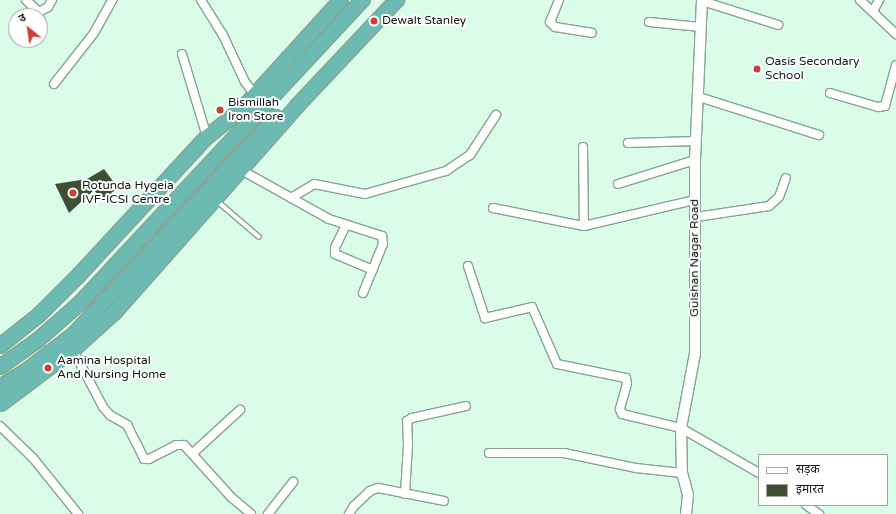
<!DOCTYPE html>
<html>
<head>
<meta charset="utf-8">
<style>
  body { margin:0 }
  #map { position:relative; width:896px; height:514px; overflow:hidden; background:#dafce9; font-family:"Varela Round","Noto Sans Devanagari",sans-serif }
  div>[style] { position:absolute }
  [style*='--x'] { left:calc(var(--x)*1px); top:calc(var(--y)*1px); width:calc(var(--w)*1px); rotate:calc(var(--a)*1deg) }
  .building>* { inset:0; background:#404e36 }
  .roads { filter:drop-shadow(1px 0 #85a492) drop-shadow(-1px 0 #85a492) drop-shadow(0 1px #85a492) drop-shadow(0 -1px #85a492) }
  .service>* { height:4px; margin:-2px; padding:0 2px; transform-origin:2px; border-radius:2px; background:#fff }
  .minor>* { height:8px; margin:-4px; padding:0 4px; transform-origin:4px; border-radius:4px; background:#fff }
  .tertiary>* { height:10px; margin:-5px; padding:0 5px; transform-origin:5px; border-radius:5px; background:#fff }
  .trunk>* { height:14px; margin:-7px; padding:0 7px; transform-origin:7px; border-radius:7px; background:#6cbab2 }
  .dots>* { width:11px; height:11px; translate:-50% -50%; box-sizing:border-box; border:2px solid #fff; border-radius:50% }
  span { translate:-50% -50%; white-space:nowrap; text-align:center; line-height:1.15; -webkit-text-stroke:4px #fff; paint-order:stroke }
  .poi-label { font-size:12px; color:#0e1a14 }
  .left { translate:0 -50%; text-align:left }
  .street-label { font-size:12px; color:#0e1a14 }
  .legend { position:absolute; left:758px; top:454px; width:130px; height:52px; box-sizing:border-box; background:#fff; border:1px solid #9fa3a1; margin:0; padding:5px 7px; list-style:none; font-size:12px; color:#0e1a14 }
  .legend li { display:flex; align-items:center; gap:8px; height:20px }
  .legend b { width:20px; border:1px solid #9fa3a1 }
  .north { position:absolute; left:8px; top:8px; width:40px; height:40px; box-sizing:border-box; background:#fff; border:1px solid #9fa3a1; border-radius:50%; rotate:330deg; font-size:11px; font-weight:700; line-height:16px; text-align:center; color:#0e1a14 }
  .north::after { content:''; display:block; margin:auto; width:14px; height:18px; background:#cc3f33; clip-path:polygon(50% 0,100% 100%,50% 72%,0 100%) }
</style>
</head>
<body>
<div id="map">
  <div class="building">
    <div style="clip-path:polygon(104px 169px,118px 188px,102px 200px,94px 190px,69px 213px,55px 184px,87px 179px)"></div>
  </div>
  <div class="roads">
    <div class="service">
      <div style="--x:217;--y:201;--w:55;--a:40.6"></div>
    </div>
    <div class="minor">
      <div style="--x:26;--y:0;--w:18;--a:43"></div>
      <div style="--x:39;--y:12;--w:10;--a:-29"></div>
      <div style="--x:48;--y:7;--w:8;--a:-60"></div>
      <div style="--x:201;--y:0;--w:39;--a:58"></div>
      <div style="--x:222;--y:33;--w:54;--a:64.9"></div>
      <div style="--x:245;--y:82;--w:16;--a:52"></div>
      <div style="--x:559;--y:0;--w:24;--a:112"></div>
      <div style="--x:550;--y:22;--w:7;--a:45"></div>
      <div style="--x:555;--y:27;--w:37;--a:9"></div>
      <div style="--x:860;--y:0;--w:50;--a:43.4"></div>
      <div style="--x:702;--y:1;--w:80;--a:17.5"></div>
      <div style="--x:873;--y:11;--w:13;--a:-61"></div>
      <div style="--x:649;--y:22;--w:52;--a:5.5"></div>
      <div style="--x:182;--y:54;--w:87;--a:73.2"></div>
      <div style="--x:54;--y:84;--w:65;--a:-51.9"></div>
      <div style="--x:94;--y:33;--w:38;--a:-61"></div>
      <div style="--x:830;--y:93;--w:50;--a:16.3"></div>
      <div style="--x:878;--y:107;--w:7;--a:-8"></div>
      <div style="--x:885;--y:106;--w:42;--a:-75"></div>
      <div style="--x:699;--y:97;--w:126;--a:17.6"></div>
      <div style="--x:628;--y:143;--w:68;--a:-1.7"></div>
      <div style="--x:583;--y:147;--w:79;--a:89.3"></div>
      <div style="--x:243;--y:171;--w:98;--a:29.2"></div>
      <div style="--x:329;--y:219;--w:56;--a:17.8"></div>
      <div style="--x:382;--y:236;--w:8;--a:83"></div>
      <div style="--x:383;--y:244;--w:53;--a:112.2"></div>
      <div style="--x:618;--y:184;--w:81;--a:-17.3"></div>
      <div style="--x:291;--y:198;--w:27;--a:-31"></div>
      <div style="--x:314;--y:184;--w:52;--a:11.1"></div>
      <div style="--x:365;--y:194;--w:84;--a:-15.9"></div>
      <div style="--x:446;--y:171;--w:29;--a:-34"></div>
      <div style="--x:470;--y:155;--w:48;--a:-57"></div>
      <div style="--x:493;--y:208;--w:93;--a:11.2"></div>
      <div style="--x:584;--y:226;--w:114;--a:-13.2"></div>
      <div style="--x:696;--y:217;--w:74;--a:-8.6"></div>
      <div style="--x:769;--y:206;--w:13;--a:-42"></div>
      <div style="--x:779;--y:197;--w:20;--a:-70"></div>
      <div style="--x:346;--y:225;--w:25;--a:116"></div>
      <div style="--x:335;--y:248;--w:6;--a:90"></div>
      <div style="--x:335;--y:254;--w:41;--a:22.8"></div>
      <div style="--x:468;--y:266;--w:55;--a:71.9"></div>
      <div style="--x:485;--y:318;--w:48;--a:-13.2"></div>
      <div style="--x:532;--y:307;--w:62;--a:66.3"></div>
      <div style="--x:557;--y:364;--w:70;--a:11.5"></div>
      <div style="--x:626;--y:378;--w:6;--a:81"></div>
      <div style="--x:627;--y:384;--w:26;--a:106"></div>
      <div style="--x:620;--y:409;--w:5;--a:68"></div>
      <div style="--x:622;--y:414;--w:61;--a:13.3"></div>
      <div style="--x:681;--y:428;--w:90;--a:30"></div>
      <div style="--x:73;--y:350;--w:64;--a:62.2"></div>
      <div style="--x:103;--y:407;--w:11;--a:49"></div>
      <div style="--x:110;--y:415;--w:20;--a:30"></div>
      <div style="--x:127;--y:425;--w:38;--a:63"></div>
      <div style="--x:144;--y:459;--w:5;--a:0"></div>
      <div style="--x:149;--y:459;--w:30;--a:-27"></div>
      <div style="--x:176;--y:445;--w:8;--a:0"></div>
      <div style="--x:184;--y:445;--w:70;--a:47.9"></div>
      <div style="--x:231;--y:497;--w:26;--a:40"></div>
      <div style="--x:0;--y:426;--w:46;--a:44.1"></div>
      <div style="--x:33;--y:458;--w:72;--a:51.2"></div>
      <div style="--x:193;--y:453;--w:64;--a:-42.5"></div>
      <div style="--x:489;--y:453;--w:75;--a:0"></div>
      <div style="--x:564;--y:453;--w:74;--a:11.8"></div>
      <div style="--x:636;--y:468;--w:46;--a:6.2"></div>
      <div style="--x:405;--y:494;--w:49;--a:-86.5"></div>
      <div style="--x:408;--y:445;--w:24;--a:-92"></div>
      <div style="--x:407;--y:421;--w:6;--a:-31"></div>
      <div style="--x:412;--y:418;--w:55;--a:-12.5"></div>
      <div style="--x:806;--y:505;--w:16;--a:35"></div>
      <div style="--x:268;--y:514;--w:41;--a:-52"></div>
      <div style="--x:349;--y:514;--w:9;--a:-58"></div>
      <div style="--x:354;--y:506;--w:22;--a:-43"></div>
      <div style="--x:370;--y:491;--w:9;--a:-21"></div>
      <div style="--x:378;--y:488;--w:67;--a:11.1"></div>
    </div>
    <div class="tertiary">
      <div style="--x:686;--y:514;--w:19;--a:-84"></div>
      <div style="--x:688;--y:495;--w:23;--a:-105"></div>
      <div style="--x:682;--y:473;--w:45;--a:-91.3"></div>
      <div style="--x:681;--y:428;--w:76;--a:-79.4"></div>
      <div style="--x:695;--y:353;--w:193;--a:-90"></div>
      <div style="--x:695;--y:160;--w:160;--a:-87.5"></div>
    </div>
    <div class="trunk">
      <div style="--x:242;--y:109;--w:147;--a:-47.8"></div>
      <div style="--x:0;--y:346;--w:50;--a:-38.5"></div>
      <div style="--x:39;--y:315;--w:57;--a:-45"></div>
      <div style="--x:79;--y:275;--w:188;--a:-47.2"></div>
      <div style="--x:207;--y:137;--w:45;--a:-38.7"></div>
      <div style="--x:242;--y:109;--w:15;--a:-20"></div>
      <div style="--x:256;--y:104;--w:11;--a:0"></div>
      <div style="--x:0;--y:367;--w:47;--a:-35.4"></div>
      <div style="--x:38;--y:340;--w:56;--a:-41.4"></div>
      <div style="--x:80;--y:303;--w:415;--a:-47"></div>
      <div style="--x:0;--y:387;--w:31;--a:-32"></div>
      <div style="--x:26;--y:371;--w:59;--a:-37.5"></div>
      <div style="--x:73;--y:335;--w:298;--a:-47"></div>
      <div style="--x:1;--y:404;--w:90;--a:-36.9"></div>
      <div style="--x:73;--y:350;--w:57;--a:-42.1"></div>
      <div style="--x:115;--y:312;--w:275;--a:-48.5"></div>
      <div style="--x:297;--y:106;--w:146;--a:-46.7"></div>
    </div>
  </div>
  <div class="dots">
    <div style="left:374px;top:21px;background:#cc3f33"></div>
    <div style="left:757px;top:69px;background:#cc3f33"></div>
    <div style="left:220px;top:110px;background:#cc3f33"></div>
    <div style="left:73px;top:193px;background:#cc3f33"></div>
    <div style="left:48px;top:368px;background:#cc3f33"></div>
  </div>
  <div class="poi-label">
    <span class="left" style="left:382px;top:21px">Dewalt Stanley</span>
    <span class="left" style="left:765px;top:69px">Oasis Secondary<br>School</span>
    <span class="left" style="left:228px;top:110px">Bismillah<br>Iron Store</span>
    <span class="left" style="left:82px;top:193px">Rotunda Hygeia<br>IVF-ICSI Centre</span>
    <span class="left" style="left:57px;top:368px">Aamina Hospital<br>And Nursing Home</span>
  </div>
  <div class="street-label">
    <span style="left:695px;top:258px;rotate:-90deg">Gulshan Nagar Road</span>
  </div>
  <ul class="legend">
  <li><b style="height:5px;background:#fff"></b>सड़क</li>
  <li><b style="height:11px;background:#404e36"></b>इमारत</li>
  </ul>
  <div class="north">उ</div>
</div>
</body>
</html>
